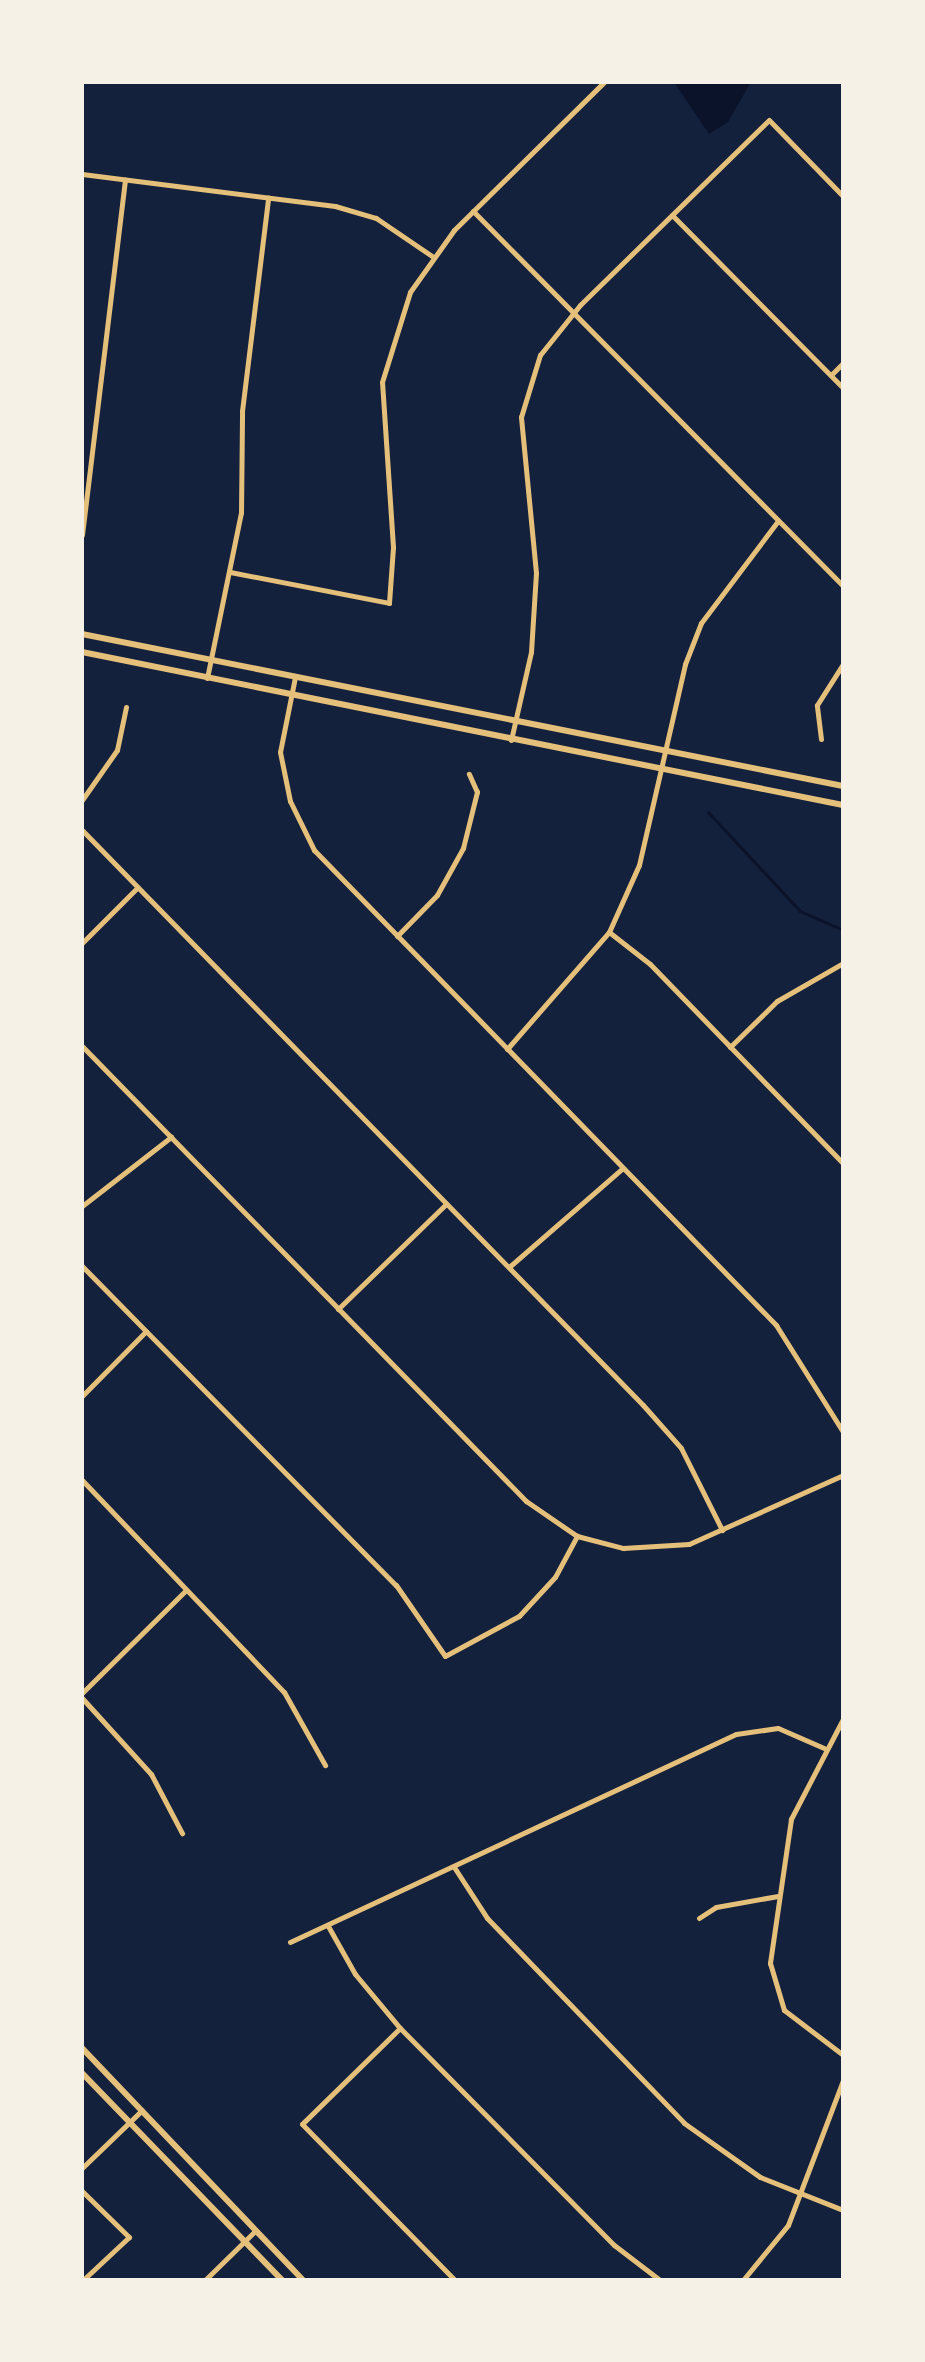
<!DOCTYPE html>
<html>
<head>
<meta charset="utf-8">
<style>
  body { margin:0 }
  #map { position:relative; width:925px; height:2362px; overflow:hidden; background:#14213d; font-family:Quicksand,sans-serif }
  div>[style] { position:absolute }
  [style*='--x'] { left:calc(var(--x)*1px); top:calc(var(--y)*1px); width:calc(var(--w)*1px); rotate:calc(var(--a)*1deg) }
  .water>* { inset:0; background:#0b132b }
  .stream>* { height:3px; margin:-1.5px; padding:0 1.5px; transform-origin:1.5px; border-radius:1.5px; background:#0b132b }
  .minor>* { height:5px; margin:-2.5px; padding:0 2.5px; transform-origin:2.5px; border-radius:2.5px; background:#e5c07b }
  .tertiary>* { height:6px; margin:-3px; padding:0 3px; transform-origin:3px; border-radius:3px; background:#e5c07b }
  .secondary>* { height:6px; margin:-3px; padding:0 3px; transform-origin:3px; border-radius:3px; background:#e5c07b }
  span { translate:-50% -50%; white-space:nowrap; text-align:center; line-height:1.15; -webkit-text-stroke:6px #f6f1e7; paint-order:stroke }
  .frame { position:absolute; inset:0; border:84px solid #f6f1e7; pointer-events:none }
</style>
</head>
<body>
<div id="map">
  <div class="water">
    <div style="clip-path:polygon(674px 82px,751px 82px,728px 122px,709px 134px)"></div>
  </div>
  <div class="stream">
    <div style="--x:708;--y:812;--w:135;--a:47.1"></div>
    <div style="--x:800;--y:911;--w:47;--a:23.8"></div>
  </div>
  <div class="minor">
    <div style="--x:82;--y:174;--w:255;--a:7.2"></div>
    <div style="--x:335;--y:206;--w:43;--a:16.3"></div>
    <div style="--x:376;--y:218;--w:68;--a:34.2"></div>
    <div style="--x:473;--y:211;--w:527;--a:45.38"></div>
    <div style="--x:672;--y:215;--w:243;--a:45.3"></div>
    <div style="--x:831;--y:375;--w:17;--a:-45"></div>
    <div style="--x:82;--y:535;--w:358;--a:-83.1"></div>
    <div style="--x:230;--y:572;--w:162;--a:11"></div>
    <div style="--x:389;--y:603;--w:56;--a:-85.9"></div>
    <div style="--x:393;--y:547;--w:165;--a:-93.8"></div>
    <div style="--x:382;--y:382;--w:94;--a:-72.7"></div>
    <div style="--x:410;--y:292;--w:76;--a:-54.6"></div>
    <div style="--x:454;--y:230;--w:211;--a:-44.6"></div>
    <div style="--x:295;--y:677;--w:76;--a:101.3"></div>
    <div style="--x:280;--y:752;--w:50;--a:78.5"></div>
    <div style="--x:290;--y:801;--w:55;--a:63.9"></div>
    <div style="--x:314;--y:850;--w:663;--a:45.79"></div>
    <div style="--x:776;--y:1325;--w:126;--a:57.9"></div>
    <div style="--x:207;--y:678;--w:168;--a:-78.4"></div>
    <div style="--x:241;--y:513;--w:102;--a:-89.4"></div>
    <div style="--x:242;--y:411;--w:215;--a:-83"></div>
    <div style="--x:821;--y:739;--w:34;--a:-97"></div>
    <div style="--x:817;--y:705;--w:49;--a:-57.6"></div>
    <div style="--x:511;--y:740;--w:90;--a:-77.2"></div>
    <div style="--x:531;--y:652;--w:79;--a:-86.4"></div>
    <div style="--x:536;--y:573;--w:157;--a:-95.5"></div>
    <div style="--x:521;--y:417;--w:65;--a:-73"></div>
    <div style="--x:540;--y:355;--w:64;--a:-51.3"></div>
    <div style="--x:580;--y:305;--w:264;--a:-44.4"></div>
    <div style="--x:769;--y:120;--w:106;--a:45.8"></div>
    <div style="--x:82;--y:800;--w:61;--a:-55"></div>
    <div style="--x:117;--y:750;--w:44;--a:-78.2"></div>
    <div style="--x:82;--y:830;--w:803;--a:45.71"></div>
    <div style="--x:643;--y:1405;--w:57;--a:48.5"></div>
    <div style="--x:681;--y:1448;--w:92;--a:63.4"></div>
    <div style="--x:609;--y:932;--w:52;--a:38"></div>
    <div style="--x:650;--y:964;--w:277;--a:45.9"></div>
    <div style="--x:397;--y:936;--w:57;--a:-45.7"></div>
    <div style="--x:437;--y:895;--w:54;--a:-61"></div>
    <div style="--x:463;--y:848;--w:58;--a:-76"></div>
    <div style="--x:477;--y:792;--w:20;--a:-114"></div>
    <div style="--x:82;--y:943;--w:78;--a:-45"></div>
    <div style="--x:82;--y:1046;--w:636;--a:45.7"></div>
    <div style="--x:526;--y:1501;--w:62;--a:34.5"></div>
    <div style="--x:577;--y:1536;--w:48;--a:14.6"></div>
    <div style="--x:623;--y:1548;--w:66;--a:-3.5"></div>
    <div style="--x:689;--y:1544;--w:169;--a:-24.1"></div>
    <div style="--x:730;--y:1047;--w:66;--a:-44.4"></div>
    <div style="--x:777;--y:1001;--w:76;--a:-29.9"></div>
    <div style="--x:507;--y:1049;--w:155;--a:-48.9"></div>
    <div style="--x:609;--y:932;--w:73;--a:-65.9"></div>
    <div style="--x:639;--y:865;--w:206;--a:-77.1"></div>
    <div style="--x:685;--y:664;--w:44;--a:-68.7"></div>
    <div style="--x:701;--y:623;--w:128;--a:-53"></div>
    <div style="--x:82;--y:1206;--w:113;--a:-37.8"></div>
    <div style="--x:82;--y:1266;--w:448;--a:45.5"></div>
    <div style="--x:396;--y:1585;--w:86;--a:55.4"></div>
    <div style="--x:445;--y:1656;--w:84;--a:-28.4"></div>
    <div style="--x:519;--y:1616;--w:53;--a:-47.3"></div>
    <div style="--x:555;--y:1577;--w:47;--a:-61.8"></div>
    <div style="--x:509;--y:1267;--w:151;--a:-41"></div>
    <div style="--x:338;--y:1309;--w:151;--a:-44.2"></div>
    <div style="--x:82;--y:1396;--w:91;--a:-45.4"></div>
    <div style="--x:82;--y:1480;--w:293;--a:46.4"></div>
    <div style="--x:284;--y:1692;--w:84;--a:60.7"></div>
    <div style="--x:82;--y:1693;--w:146;--a:-44.7"></div>
    <div style="--x:82;--y:1698;--w:103;--a:47.8"></div>
    <div style="--x:151;--y:1774;--w:67;--a:62.3"></div>
    <div style="--x:843;--y:1719;--w:113;--a:117.5"></div>
    <div style="--x:791;--y:1819;--w:146;--a:98.3"></div>
    <div style="--x:770;--y:1963;--w:49;--a:73.4"></div>
    <div style="--x:784;--y:2010;--w:74;--a:37.3"></div>
    <div style="--x:454;--y:1867;--w:61;--a:57.1"></div>
    <div style="--x:487;--y:1918;--w:284;--a:46.1"></div>
    <div style="--x:684;--y:2123;--w:93;--a:35.4"></div>
    <div style="--x:760;--y:2177;--w:89;--a:21.7"></div>
    <div style="--x:699;--y:1918;--w:20;--a:-33"></div>
    <div style="--x:716;--y:1907;--w:63;--a:-10.1"></div>
    <div style="--x:328;--y:1926;--w:55;--a:60.6"></div>
    <div style="--x:355;--y:1974;--w:70;--a:50.2"></div>
    <div style="--x:400;--y:2028;--w:305;--a:45.4"></div>
    <div style="--x:614;--y:2245;--w:58;--a:37.3"></div>
    <div style="--x:290;--y:1942;--w:492;--a:-25"></div>
    <div style="--x:736;--y:1734;--w:42;--a:-8.1"></div>
    <div style="--x:778;--y:1728;--w:50;--a:23.5"></div>
    <div style="--x:400;--y:2028;--w:137;--a:135.6"></div>
    <div style="--x:302;--y:2124;--w:219;--a:45.6"></div>
    <div style="--x:82;--y:2168;--w:83;--a:-44"></div>
    <div style="--x:82;--y:2191;--w:66;--a:44.4"></div>
    <div style="--x:129;--y:2237;--w:63;--a:136.9"></div>
    <div style="--x:205;--y:2280;--w:71;--a:-44.4"></div>
    <div style="--x:743;--y:2280;--w:71;--a:-50.7"></div>
    <div style="--x:788;--y:2225;--w:155;--a:-69.2"></div>
  </div>
  <div class="tertiary">
    <div style="--x:82;--y:634;--w:776;--a:11.3"></div>
    <div style="--x:82;--y:652;--w:776;--a:11.37"></div>
  </div>
  <div class="secondary">
    <div style="--x:82;--y:2048;--w:320;--a:46.4"></div>
    <div style="--x:82;--y:2073;--w:288;--a:46"></div>
  </div>
  <div class="frame"></div>
</div>
</body>
</html>
